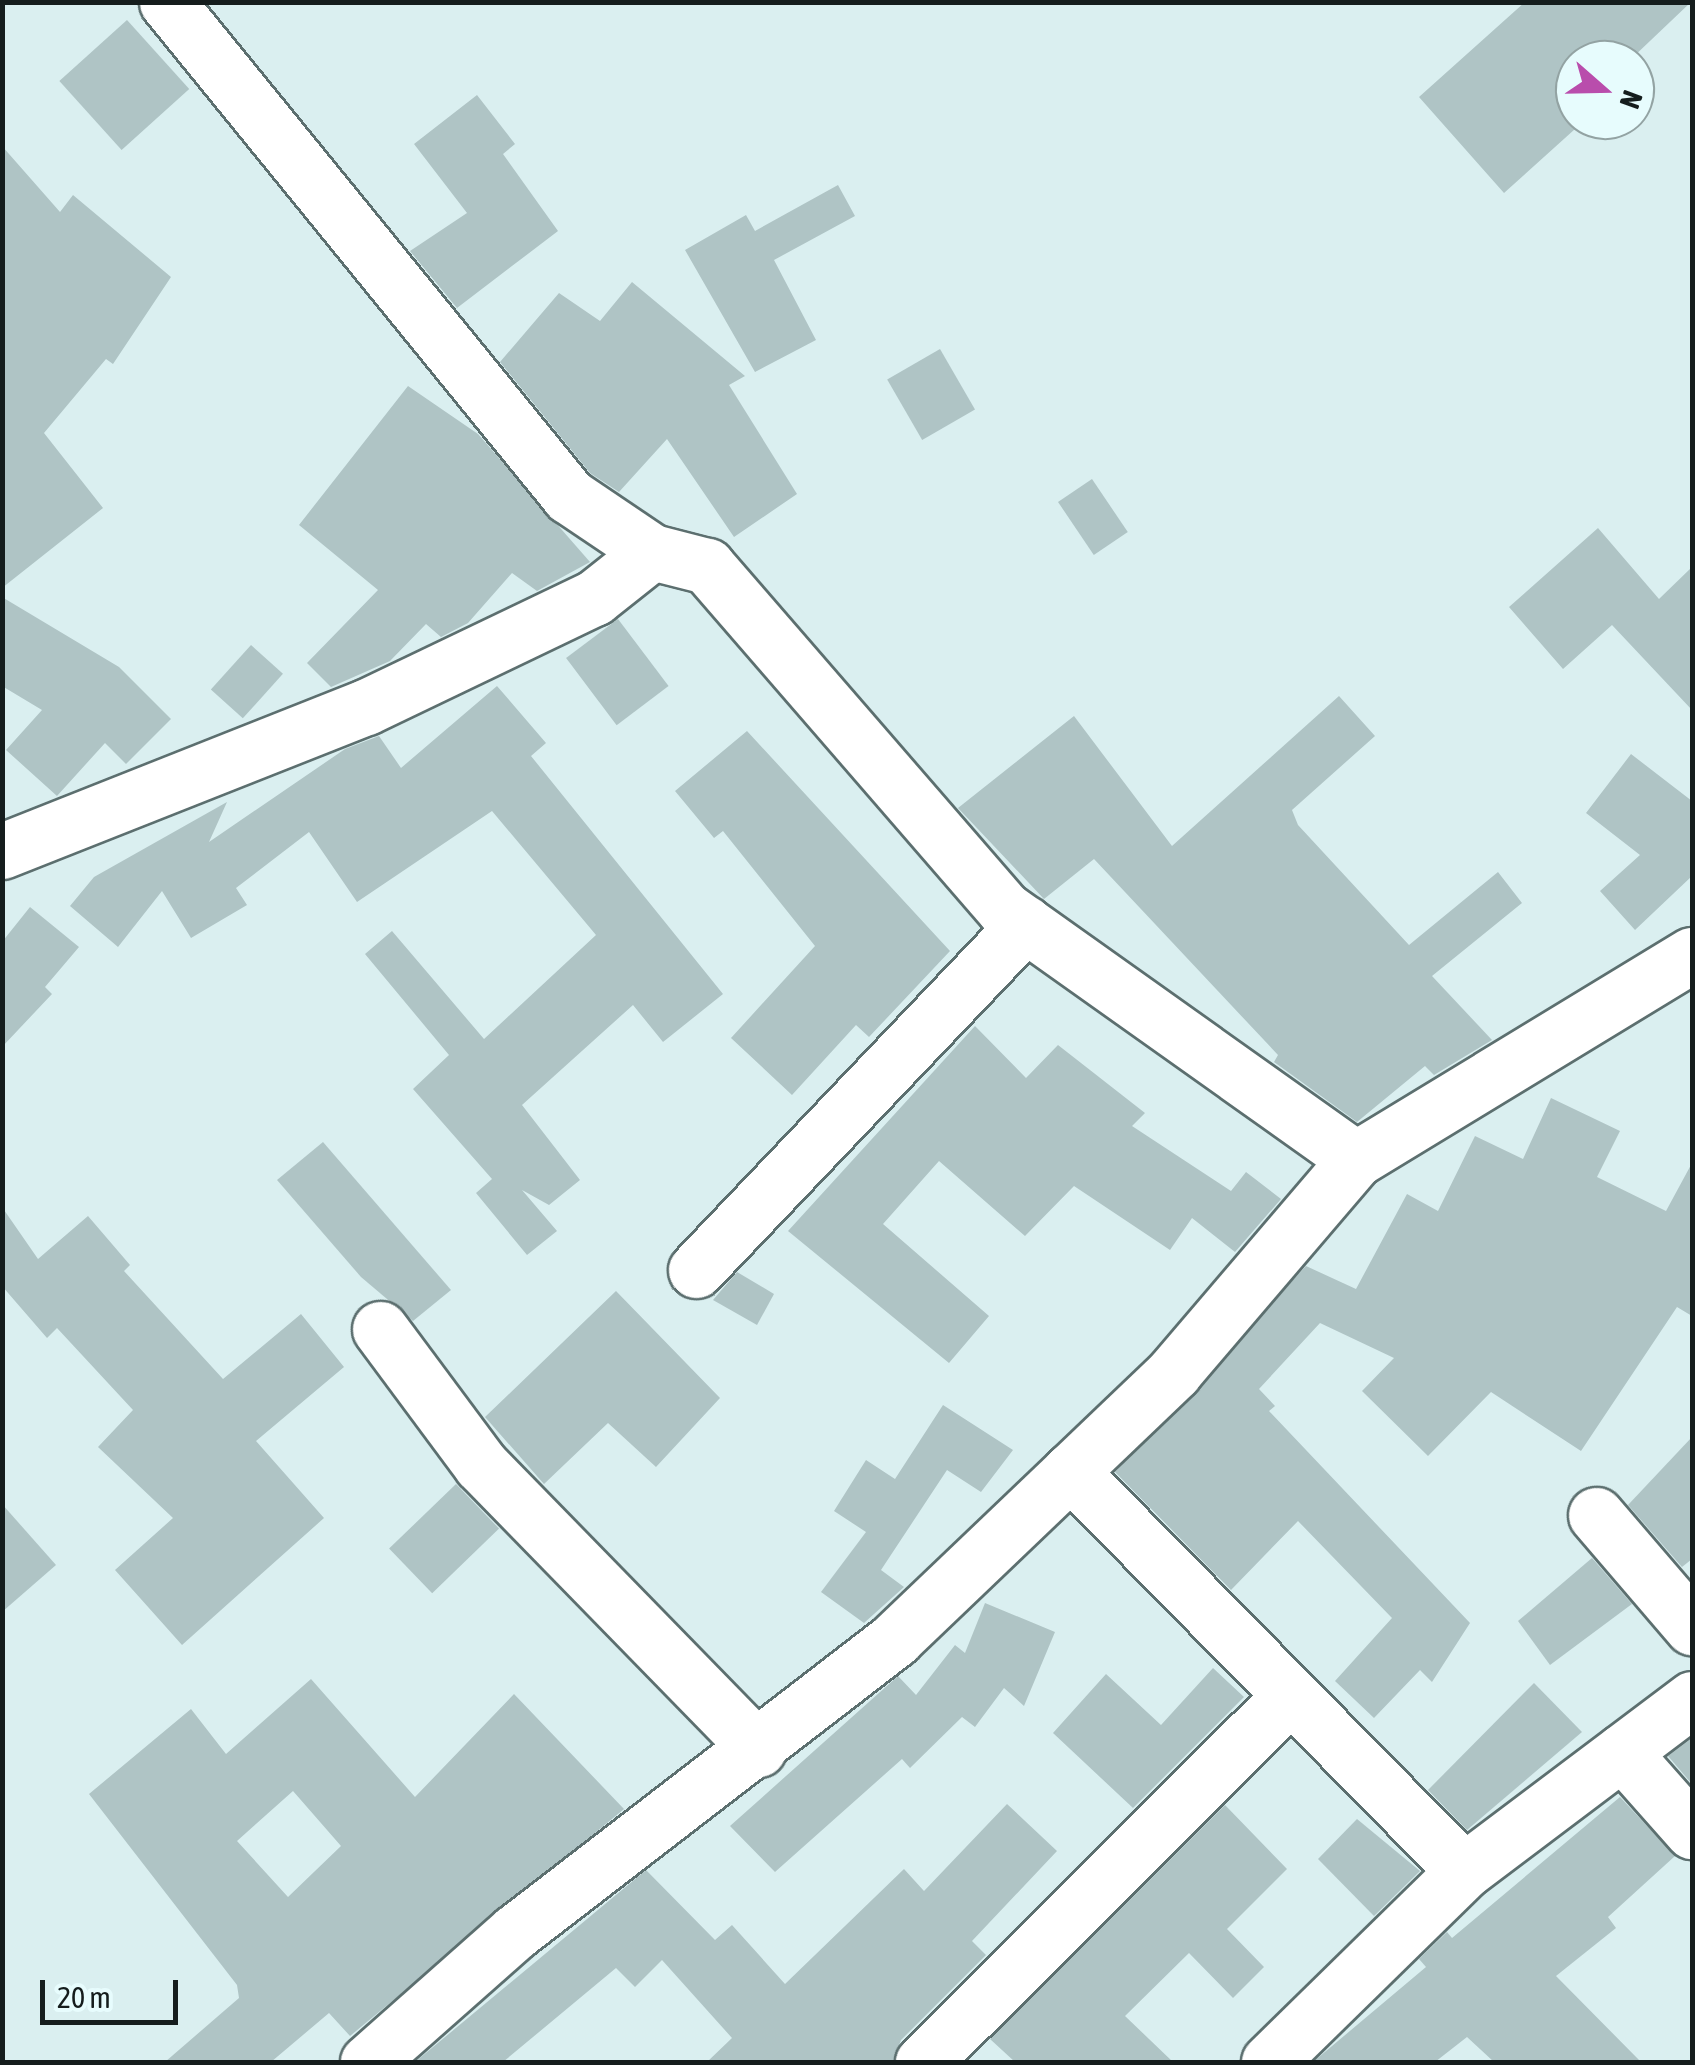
<!DOCTYPE html>
<html>
<head>
<meta charset="utf-8">
<style>
  body { margin:0 }
  #map { position:relative; width:1695px; height:2065px; overflow:hidden; background:#daeff0; font-family:"Asap Condensed",sans-serif }
  div>[style] { position:absolute }
  [style*='--x'] { left:calc(var(--x)*1px); top:calc(var(--y)*1px); width:calc(var(--w)*1px); rotate:calc(var(--a)*1deg) }
  .building>* { inset:0; background:#afc4c5; transform-origin:0 0 }
  .roads { filter:drop-shadow(2px 0 #5c6f6f) drop-shadow(-2px 0 #5c6f6f) drop-shadow(0 2px #5c6f6f) drop-shadow(0 -2px #5c6f6f) }
  .minor>* { height:55px; margin:-27.5px; padding:0 27.5px; transform-origin:27.5px; border-radius:27.5px; background:#fff }
  span { translate:-50% -50%; white-space:nowrap; text-align:center; line-height:1.15; -webkit-text-stroke:8px #e7fcfd; paint-order:stroke }
  .frame { position:absolute; inset:0; border:5px solid #151d1d; pointer-events:none }
  .north { position:absolute; left:1555px; top:40px; width:100px; height:100px; box-sizing:border-box; background:#e7fcfd; border:2px solid #93a3a3; border-radius:50%; rotate:110deg; font-size:28px; font-weight:700; line-height:40px; text-align:center; color:#151d1d }
  .north::after { content:''; display:block; margin:auto; width:35px; height:45px; background:#b94dac; clip-path:polygon(50% 0,100% 100%,50% 72%,0 100%) }
  .scale { position:absolute; left:40px; top:1980px; width:138px; height:45px; box-sizing:border-box; border:5px solid #151d1d; border-top:0; padding-left:12px; font-size:30px; line-height:35px; white-space:nowrap; color:#151d1d; -webkit-text-stroke:8px #e7fcfd; paint-order:stroke }
</style>
</head>
<body>
<div id="map">
  <div class="building">
    <div style="clip-path:polygon(1525px 2px,1691px 2px,1630px 60px,1575px 60px,1575px 111px,1566px 120px,1585px 120px,1504px 193px,1419px 97px)"></div>
    <div style="left:127px;top:20px;width:93px;height:91px;rotate:48deg"></div>
    <div style="clip-path:polygon(477px 95px,515px 144px,503px 154px,558px 231px,457px 308px,410px 251px,467px 213px,414px 144px)"></div>
    <div style="clip-path:polygon(2px 146px,60px 212px,73px 195px,171px 277px,113px 364px,106px 359px,44px 433px,103px 508px,2px 588px)"></div>
    <div style="clip-path:polygon(838px 185px,855px 216px,774px 260px,816px 340px,755px 372px,685px 250px,746px 215px,755px 231px)"></div>
    <div style="clip-path:polygon(632px 282px,745px 376px,729px 385px,797px 494px,734px 537px,667px 439px,619px 492px,590px 473px,500px 362px,559px 293px,600px 321px)"></div>
    <div style="left:940px;top:349px;width:70px;height:61px;rotate:60deg"></div>
    <div style="clip-path:polygon(408px 386px,478px 434px,590px 562px,537px 591px,512px 573px,468px 623px,441px 637px,426px 624px,390px 661px,331px 687px,307px 663px,378px 590px,299px 525px)"></div>
    <div style="left:1092px;top:479px;width:64px;height:41px;rotate:56deg"></div>
    <div style="clip-path:polygon(1598px 528px,1659px 599px,1692px 567px,1692px 710px,1612px 625px,1563px 669px,1509px 607px)"></div>
    <div style="clip-path:polygon(2px 597px,119px 667px,171px 719px,126px 764px,105px 743px,57px 796px,6px 750px,42px 710px,2px 686px)"></div>
    <div style="left:618px;top:619px;width:84px;height:65px;rotate:53deg"></div>
    <div style="left:251px;top:645px;width:43px;height:60px;rotate:42deg"></div>
    <div style="clip-path:polygon(497px 686px,546px 743px,531px 756px,723px 994px,663px 1042px,633px 1005px,522px 1105px,580px 1180px,549px 1205px,522px 1190px,557px 1231px,527px 1255px,476px 1193px,492px 1179px,413px 1089px,449px 1055px,365px 954px,392px 931px,484px 1039px,596px 935px,492px 811px,357px 902px,309px 832px,236px 888px,247px 905px,191px 938px,162px 891px,118px 947px,70px 906px,94px 877px,227px 802px,209px 842px,345px 749px,379px 736px,401px 768px)"></div>
    <div style="clip-path:polygon(1339px 696px,1375px 736px,1292px 810px,1298px 825px,1409px 945px,1498px 872px,1522px 903px,1432px 976px,1492px 1040px,1434px 1075px,1425px 1066px,1357px 1122px,1274px 1062px,1278px 1055px,1094px 859px,1044px 899px,958px 808px,1074px 716px,1172px 846px)"></div>
    <div style="clip-path:polygon(747px 731px,950px 951px,869px 1037px,856px 1025px,792px 1095px,731px 1038px,815px 946px,723px 831px,714px 838px,675px 791px)"></div>
    <div style="clip-path:polygon(1631px 754px,1692px 801px,1692px 876px,1635px 930px,1600px 891px,1640px 855px,1586px 813px)"></div>
    <div style="clip-path:polygon(30px 907px,79px 947px,45px 987px,52px 994px,2px 1047px,2px 942px)"></div>
    <div style="clip-path:polygon(975px 1026px,1026px 1078px,1058px 1045px,1145px 1113px,1132px 1126px,1231px 1191px,1246px 1172px,1281px 1199px,1235px 1252px,1192px 1218px,1170px 1250px,1074px 1186px,1025px 1236px,939px 1161px,883px 1224px,989px 1316px,949px 1363px,788px 1231px)"></div>
    <div style="clip-path:polygon(1551px 1098px,1620px 1131px,1597px 1177px,1666px 1211px,1692px 1163px,1692px 1316px,1677px 1307px,1581px 1451px,1491px 1392px,1428px 1456px,1362px 1391px,1394px 1358px,1320px 1323px,1259px 1389px,1275px 1406px,1269px 1411px,1470px 1623px,1432px 1682px,1420px 1670px,1374px 1718px,1335px 1681px,1392px 1618px,1298px 1521px,1231px 1590px,1115px 1472px,1306px 1266px,1356px 1289px,1407px 1194px,1438px 1211px,1475px 1136px,1523px 1159px)"></div>
    <div style="clip-path:polygon(323px 1142px,451px 1290px,413px 1321px,361px 1277px,277px 1180px)"></div>
    <div style="clip-path:polygon(2px 1207px,38px 1259px,88px 1216px,130px 1265px,124px 1271px,223px 1379px,301px 1314px,344px 1367px,256px 1441px,324px 1518px,182px 1645px,115px 1570px,173px 1518px,98px 1447px,133px 1410px,57px 1328px,47px 1338px,2px 1286px)"></div>
    <div style="clip-path:polygon(737px 1272px,774px 1294px,757px 1325px,713px 1300px)"></div>
    <div style="clip-path:polygon(616px 1291px,720px 1398px,656px 1467px,608px 1423px,544px 1484px,485px 1417px)"></div>
    <div style="clip-path:polygon(943px 1405px,1013px 1450px,981px 1492px,947px 1470px,881px 1570px,904px 1587px,864px 1623px,821px 1592px,866px 1532px,834px 1511px,866px 1460px,895px 1479px)"></div>
    <div style="clip-path:polygon(1692px 1437px,1692px 1559px,1682px 1567px,1628px 1505px)"></div>
    <div style="left:456px;top:1484px;width:62px;height:93px;rotate:46deg"></div>
    <div style="clip-path:polygon(2px 1504px,56px 1565px,2px 1612px)"></div>
    <div style="clip-path:polygon(1592px 1558px,1632px 1604px,1550px 1665px,1518px 1621px)"></div>
    <div style="clip-path:polygon(985px 1603px,1055px 1632px,1024px 1706px,1004px 1688px,975px 1727px,962px 1717px,910px 1768px,902px 1759px,775px 1872px,730px 1826px,898px 1676px,916px 1695px,955px 1645px,965px 1653px)"></div>
    <div style="clip-path:polygon(1213px 1668px,1244px 1697px,1133px 1808px,1053px 1733px,1106px 1674px,1161px 1725px)"></div>
    <div style="clip-path:polygon(evenodd,311px 1679px,415px 1797px,514px 1694px,624px 1809px,350px 2036px,329px 2013px,271px 2062px,165px 2062px,239px 1998px,237px 1985px,89px 1794px,191px 1709px,226px 1754px,311px 1679px,293px 1791px,341px 1846px,288px 1897px,237px 1841px,293px 1791px)"></div>
    <div style="clip-path:polygon(1534px 1683px,1582px 1732px,1467px 1830px,1428px 1790px)"></div>
    <div style="clip-path:polygon(1692px 1738px,1692px 1784px,1668px 1756px)"></div>
    <div style="clip-path:polygon(1620px 1797px,1675px 1856px,1608px 1917px,1616px 1928px,1556px 1976px,1641px 2062px,1494px 2062px,1467px 2037px,1435px 2062px,1313px 2062px,1426px 1967px,1419px 1959px,1447px 1932px,1452px 1938px)"></div>
    <div style="clip-path:polygon(1007px 1804px,1057px 1851px,972px 1941px,986px 1955px,901px 2040px,893px 2062px,707px 2062px,732px 2038px,662px 1960px,635px 1987px,616px 1968px,503px 2062px,415px 2062px,646px 1870px,715px 1940px,732px 1925px,785px 1984px,904px 1869px,924px 1891px)"></div>
    <div style="clip-path:polygon(1225px 1805px,1287px 1869px,1227px 1929px,1264px 1967px,1233px 1998px,1189px 1953px,1125px 2016px,1173px 2062px,1015px 2062px,990px 2039px)"></div>
    <div style="clip-path:polygon(1357px 1819px,1420px 1871px,1374px 1916px,1318px 1859px)"></div>
  </div>
  <div class="roads">
    <div class="minor">
      <div style="--x:167;--y:2;--w:637;--a:50.86"></div>
      <div style="--x:569;--y:496;--w:100;--a:34"></div>
      <div style="--x:2;--y:851;--w:391;--a:-21.6"></div>
      <div style="--x:366;--y:707;--w:253;--a:-25.6"></div>
      <div style="--x:594;--y:598;--w:74;--a:-38.4"></div>
      <div style="--x:652;--y:552;--w:57;--a:14.3"></div>
      <div style="--x:707;--y:566;--w:454;--a:49.1"></div>
      <div style="--x:1004;--y:909;--w:432;--a:35.4"></div>
      <div style="--x:1356;--y:1159;--w:393;--a:-31.3"></div>
      <div style="--x:696;--y:1270;--w:478;--a:-46.4"></div>
      <div style="--x:380;--y:1329;--w:169;--a:53.4"></div>
      <div style="--x:481;--y:1465;--w:397;--a:45.7"></div>
      <div style="--x:1070;--y:1471;--w:561;--a:45.43"></div>
      <div style="--x:1464;--y:1871;--w:273;--a:135.6"></div>
      <div style="--x:1596;--y:1515;--w:148;--a:49.4"></div>
      <div style="--x:1622;--y:1752;--w:106;--a:48.5"></div>
      <div style="--x:1464;--y:1871;--w:286;--a:-37"></div>
      <div style="--x:368;--y:2062;--w:196;--a:-41.5"></div>
      <div style="--x:515;--y:1932;--w:480;--a:-37.6"></div>
      <div style="--x:895;--y:1639;--w:386;--a:-43.7"></div>
      <div style="--x:1174;--y:1372;--w:280;--a:-49.5"></div>
      <div style="--x:923;--y:2062;--w:518;--a:-44.92"></div>
    </div>
  </div>
  <div class="frame"></div>
  <div class="north">N</div>
  <div class="scale">20 m</div>
</div>
</body>
</html>
